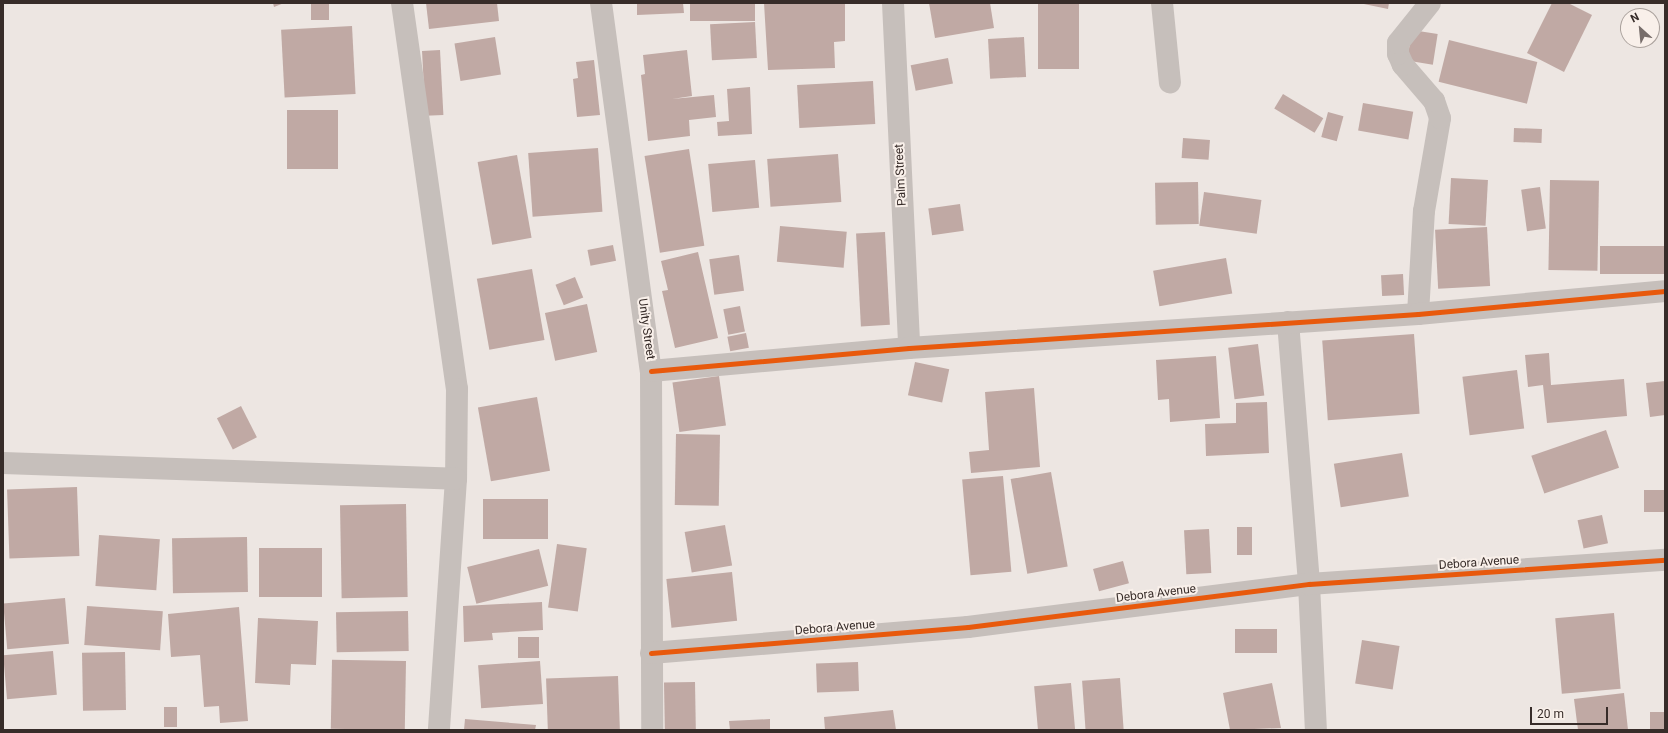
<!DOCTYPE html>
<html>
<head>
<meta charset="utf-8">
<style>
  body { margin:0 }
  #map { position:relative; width:1668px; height:733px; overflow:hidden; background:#ede6e2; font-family:Roboto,sans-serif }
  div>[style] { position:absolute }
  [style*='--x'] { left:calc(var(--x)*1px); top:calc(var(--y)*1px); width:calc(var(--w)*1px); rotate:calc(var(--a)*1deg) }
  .building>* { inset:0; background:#c0a9a4; transform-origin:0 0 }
  .minor>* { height:22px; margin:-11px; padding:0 11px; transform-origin:11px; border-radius:11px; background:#c6bfbb }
  .cycleway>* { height:5px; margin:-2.5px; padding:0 2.5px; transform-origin:2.5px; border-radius:2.5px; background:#e8590c }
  span { translate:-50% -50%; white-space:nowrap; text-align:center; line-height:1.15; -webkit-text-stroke:4px #f9f0ea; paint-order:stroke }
  .street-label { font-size:12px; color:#372c29 }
  .frame { position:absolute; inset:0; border:4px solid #372c29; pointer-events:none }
  .north { position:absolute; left:1620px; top:8px; width:40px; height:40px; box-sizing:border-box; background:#f9f0ea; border:1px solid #aba29d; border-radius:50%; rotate:333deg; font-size:11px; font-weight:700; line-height:16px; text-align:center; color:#372c29 }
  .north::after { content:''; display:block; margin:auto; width:14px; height:18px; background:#776d6a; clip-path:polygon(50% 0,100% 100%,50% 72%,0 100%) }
  .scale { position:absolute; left:1530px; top:707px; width:78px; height:18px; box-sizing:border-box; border:2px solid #372c29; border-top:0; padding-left:5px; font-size:12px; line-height:14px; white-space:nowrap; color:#372c29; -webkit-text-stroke:3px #f9f0ea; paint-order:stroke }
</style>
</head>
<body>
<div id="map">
  <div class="building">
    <div style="clip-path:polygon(273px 3px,284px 3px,274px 7px)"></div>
    <div style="left:311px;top:3px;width:18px;height:17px"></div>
    <div style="clip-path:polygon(426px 3px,497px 3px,499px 21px,429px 29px)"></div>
    <div style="clip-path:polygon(637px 3px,683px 3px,684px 13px,637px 15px)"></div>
    <div style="left:690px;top:3px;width:65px;height:18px"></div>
    <div style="clip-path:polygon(764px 3px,845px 3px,845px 41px,834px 42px,835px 68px,768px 70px)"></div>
    <div style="clip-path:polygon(929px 3px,990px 3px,994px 28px,935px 38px)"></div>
    <div style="left:1038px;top:3px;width:41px;height:66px"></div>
    <div style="clip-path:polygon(1359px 3px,1389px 3px,1388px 9px)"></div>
    <div style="clip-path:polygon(1552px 3px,1568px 3px,1592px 15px,1564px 72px,1527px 53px)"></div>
    <div style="left:755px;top:22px;width:36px;height:45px;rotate:87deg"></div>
    <div style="left:352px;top:26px;width:68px;height:71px;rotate:87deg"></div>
    <div style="left:1412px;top:30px;width:26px;height:31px;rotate:9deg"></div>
    <div style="left:495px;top:37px;width:38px;height:41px;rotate:81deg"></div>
    <div style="left:1024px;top:37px;width:40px;height:36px;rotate:87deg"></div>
    <div style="left:1449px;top:40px;width:91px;height:43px;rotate:14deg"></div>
    <div style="left:440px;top:50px;width:65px;height:18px;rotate:87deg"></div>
    <div style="clip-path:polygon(687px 50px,692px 96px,672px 99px,714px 95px,716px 117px,689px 120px,690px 136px,648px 141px,641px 75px,645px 74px,643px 55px)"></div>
    <div style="left:948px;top:58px;width:26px;height:38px;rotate:79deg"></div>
    <div style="clip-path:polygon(594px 60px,600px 115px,577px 117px,573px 79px,578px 78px,576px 62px)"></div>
    <div style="left:873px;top:81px;width:43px;height:76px;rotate:87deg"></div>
    <div style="clip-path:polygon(750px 87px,752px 134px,718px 136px,717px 122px,729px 121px,727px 89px)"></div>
    <div style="left:1283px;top:94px;width:47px;height:17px;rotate:31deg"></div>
    <div style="left:1363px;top:103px;width:51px;height:28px;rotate:10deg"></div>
    <div style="left:338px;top:110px;width:59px;height:51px;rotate:90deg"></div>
    <div style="left:1328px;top:112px;width:16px;height:26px;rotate:15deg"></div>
    <div style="left:1514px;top:128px;width:28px;height:14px;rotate:2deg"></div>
    <div style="left:1183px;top:138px;width:27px;height:20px;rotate:4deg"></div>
    <div style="left:598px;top:148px;width:64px;height:70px;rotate:86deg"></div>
    <div style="left:689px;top:149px;width:98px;height:45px;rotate:81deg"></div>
    <div style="left:838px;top:154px;width:48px;height:71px;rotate:86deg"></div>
    <div style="left:517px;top:155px;width:84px;height:40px;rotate:80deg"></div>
    <div style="left:755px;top:160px;width:48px;height:47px;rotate:85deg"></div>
    <div style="left:1451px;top:178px;width:37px;height:46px;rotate:3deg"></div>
    <div style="left:1550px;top:180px;width:49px;height:90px;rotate:1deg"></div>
    <div style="left:1198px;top:182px;width:42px;height:43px;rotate:89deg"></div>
    <div style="left:1540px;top:187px;width:42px;height:19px;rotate:82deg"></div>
    <div style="left:1204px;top:192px;width:58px;height:34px;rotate:8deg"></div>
    <div style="left:960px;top:204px;width:27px;height:32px;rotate:82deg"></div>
    <div style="left:780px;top:226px;width:67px;height:36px;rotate:5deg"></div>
    <div style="left:1487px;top:227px;width:59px;height:52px;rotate:87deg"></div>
    <div style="left:885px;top:232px;width:93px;height:29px;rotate:87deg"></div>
    <div style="left:613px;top:245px;width:16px;height:26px;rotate:79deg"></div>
    <div style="left:1665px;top:246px;width:28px;height:65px;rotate:90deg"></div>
    <div style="clip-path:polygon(698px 252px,718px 338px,675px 348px,662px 291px,668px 290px,661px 261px)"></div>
    <div style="left:739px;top:255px;width:36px;height:30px;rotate:82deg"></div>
    <div style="left:1226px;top:258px;width:36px;height:74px;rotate:80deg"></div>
    <div style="left:532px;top:269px;width:72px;height:56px;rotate:80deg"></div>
    <div style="left:1403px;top:274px;width:21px;height:22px;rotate:87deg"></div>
    <div style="left:575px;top:277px;width:22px;height:21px;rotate:68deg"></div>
    <div style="left:587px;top:304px;width:49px;height:43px;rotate:78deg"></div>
    <div style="left:740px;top:306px;width:26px;height:17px;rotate:79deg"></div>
    <div style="left:746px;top:333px;width:15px;height:19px;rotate:79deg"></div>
    <div style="left:1414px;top:334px;width:80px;height:92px;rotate:86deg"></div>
    <div style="left:1258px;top:344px;width:52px;height:30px;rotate:83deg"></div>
    <div style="clip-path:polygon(1549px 353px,1551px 385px,1624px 379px,1627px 416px,1547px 423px,1543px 385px,1528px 387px,1525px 355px)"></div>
    <div style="clip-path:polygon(1216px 356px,1220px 418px,1170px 422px,1169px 399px,1158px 400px,1156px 360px)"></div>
    <div style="left:915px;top:362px;width:35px;height:34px;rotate:12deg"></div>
    <div style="left:1517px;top:370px;width:59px;height:55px;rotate:83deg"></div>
    <div style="left:719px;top:376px;width:50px;height:47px;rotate:82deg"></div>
    <div style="clip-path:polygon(1665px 381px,1665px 415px,1650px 417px,1646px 383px)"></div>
    <div style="clip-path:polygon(1034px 388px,1040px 467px,971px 473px,969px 452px,989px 450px,985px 392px)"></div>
    <div style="left:537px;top:397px;width:75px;height:60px;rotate:80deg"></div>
    <div style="clip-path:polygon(1267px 402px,1269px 453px,1206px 456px,1205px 424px,1236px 423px,1236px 403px)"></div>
    <div style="left:241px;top:406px;width:35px;height:27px;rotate:63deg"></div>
    <div style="left:1606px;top:430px;width:40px;height:79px;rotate:71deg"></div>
    <div style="left:676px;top:434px;width:44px;height:71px;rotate:1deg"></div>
    <div style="left:1402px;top:453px;width:44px;height:69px;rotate:81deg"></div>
    <div style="left:1051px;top:472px;width:96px;height:41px;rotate:80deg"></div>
    <div style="left:1003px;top:476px;width:96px;height:41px;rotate:85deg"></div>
    <div style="left:77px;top:487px;width:69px;height:70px;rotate:88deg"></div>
    <div style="left:1665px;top:490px;width:22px;height:21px;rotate:90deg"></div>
    <div style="left:483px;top:499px;width:65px;height:40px"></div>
    <div style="left:406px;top:504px;width:93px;height:66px;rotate:89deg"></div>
    <div style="left:1602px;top:515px;width:29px;height:25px;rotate:78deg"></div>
    <div style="left:725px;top:525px;width:41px;height:41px;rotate:80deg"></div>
    <div style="left:1252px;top:527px;width:28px;height:15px;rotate:90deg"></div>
    <div style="left:1209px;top:529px;width:44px;height:25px;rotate:87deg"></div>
    <div style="left:99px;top:535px;width:61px;height:51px;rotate:4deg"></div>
    <div style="left:247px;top:537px;width:55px;height:75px;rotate:89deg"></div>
    <div style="left:557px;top:544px;width:30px;height:64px;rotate:8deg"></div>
    <div style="left:259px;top:548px;width:63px;height:49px"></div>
    <div style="left:539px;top:549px;width:38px;height:74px;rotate:76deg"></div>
    <div style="left:1123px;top:561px;width:23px;height:31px;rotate:75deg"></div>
    <div style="left:732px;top:572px;width:49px;height:66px;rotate:84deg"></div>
    <div style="left:65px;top:598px;width:46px;height:62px;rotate:85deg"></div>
    <div style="clip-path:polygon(542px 602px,543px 630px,492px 633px,493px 640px,464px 642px,463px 606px)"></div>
    <div style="left:87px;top:606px;width:76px;height:39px;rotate:4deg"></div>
    <div style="clip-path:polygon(239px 607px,248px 721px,220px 723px,219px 706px,204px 707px,200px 655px,171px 657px,168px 614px)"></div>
    <div style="left:408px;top:611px;width:40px;height:72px;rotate:89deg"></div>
    <div style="left:1614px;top:613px;width:76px;height:59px;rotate:85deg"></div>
    <div style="clip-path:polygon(258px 618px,318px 621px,316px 665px,291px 664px,290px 685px,255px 683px)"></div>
    <div style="left:1235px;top:629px;width:42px;height:24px"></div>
    <div style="left:518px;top:637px;width:21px;height:21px"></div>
    <div style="left:1362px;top:640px;width:38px;height:44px;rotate:9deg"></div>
    <div style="left:53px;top:651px;width:44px;height:50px;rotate:85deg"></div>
    <div style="left:125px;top:652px;width:58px;height:43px;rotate:89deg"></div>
    <div style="left:406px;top:661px;width:69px;height:74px;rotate:91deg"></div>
    <div style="left:540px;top:661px;width:43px;height:62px;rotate:86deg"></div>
    <div style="left:858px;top:662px;width:29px;height:42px;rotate:88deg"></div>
    <div style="left:618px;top:676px;width:54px;height:72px;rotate:88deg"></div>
    <div style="left:1120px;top:678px;width:52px;height:38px;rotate:86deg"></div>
    <div style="left:695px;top:682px;width:48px;height:31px;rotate:89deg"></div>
    <div style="left:1071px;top:683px;width:47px;height:37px;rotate:85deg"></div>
    <div style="clip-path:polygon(1272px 683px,1281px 728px,1230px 730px,1223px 693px)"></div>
    <div style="clip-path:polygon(1624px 693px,1628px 730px,1578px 730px,1574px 699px)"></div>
    <div style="left:164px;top:707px;width:13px;height:20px"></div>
    <div style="clip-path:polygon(893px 710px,896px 730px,825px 730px,824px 717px)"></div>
    <div style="left:1665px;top:712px;width:18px;height:15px;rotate:90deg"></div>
    <div style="clip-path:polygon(465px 719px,536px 725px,535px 730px,464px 730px)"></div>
    <div style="clip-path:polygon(770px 719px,770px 730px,730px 730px,729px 721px)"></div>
  </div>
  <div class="minor">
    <div style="--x:402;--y:3;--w:390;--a:81.9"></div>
    <div style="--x:457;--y:389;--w:90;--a:90.6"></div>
    <div style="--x:456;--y:479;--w:252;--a:93.9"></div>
    <div style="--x:601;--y:3;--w:371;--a:82.3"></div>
    <div style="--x:651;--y:371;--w:359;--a:89.8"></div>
    <div style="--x:893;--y:3;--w:345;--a:87.3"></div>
    <div style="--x:1162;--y:3;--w:80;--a:84.3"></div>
    <div style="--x:1418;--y:314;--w:103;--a:-86.7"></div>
    <div style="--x:1424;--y:211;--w:94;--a:-80.2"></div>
    <div style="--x:1440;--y:118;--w:18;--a:-109"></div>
    <div style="--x:1434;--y:101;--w:48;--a:-130.7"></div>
    <div style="--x:1403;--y:65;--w:12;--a:-114"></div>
    <div style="--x:1398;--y:54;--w:11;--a:-90"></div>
    <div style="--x:1398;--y:43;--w:51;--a:-51.3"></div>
    <div style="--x:1288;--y:322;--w:263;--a:85.4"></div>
    <div style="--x:1309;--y:584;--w:146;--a:87.3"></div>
    <div style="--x:651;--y:371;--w:259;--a:-5.1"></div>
    <div style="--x:909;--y:348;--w:510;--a:-3.82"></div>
    <div style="--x:1418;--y:314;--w:248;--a:-5.3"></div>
    <div style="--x:3;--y:463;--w:453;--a:2"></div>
    <div style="--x:651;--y:653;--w:318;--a:-4.7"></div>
    <div style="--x:968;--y:627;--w:344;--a:-7.2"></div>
    <div style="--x:1309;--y:584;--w:357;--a:-3.9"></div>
  </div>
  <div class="cycleway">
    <div style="--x:651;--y:371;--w:259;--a:-5.1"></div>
    <div style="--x:909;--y:348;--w:510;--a:-3.82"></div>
    <div style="--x:1418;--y:314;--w:248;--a:-5.3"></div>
    <div style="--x:651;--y:653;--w:318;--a:-4.7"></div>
    <div style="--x:968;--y:627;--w:344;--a:-7.2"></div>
    <div style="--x:1309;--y:584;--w:357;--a:-3.9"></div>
  </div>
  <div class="street-label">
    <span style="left:901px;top:175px;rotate:-93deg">Palm Street</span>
    <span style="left:646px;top:329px;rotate:82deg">Unity Street</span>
    <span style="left:1479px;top:563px;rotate:-4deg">Debora Avenue</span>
    <span style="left:1156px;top:594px;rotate:-7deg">Debora Avenue</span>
    <span style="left:835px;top:628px;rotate:-5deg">Debora Avenue</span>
  </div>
  <div class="frame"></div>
  <div class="north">N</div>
  <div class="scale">20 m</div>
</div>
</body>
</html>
